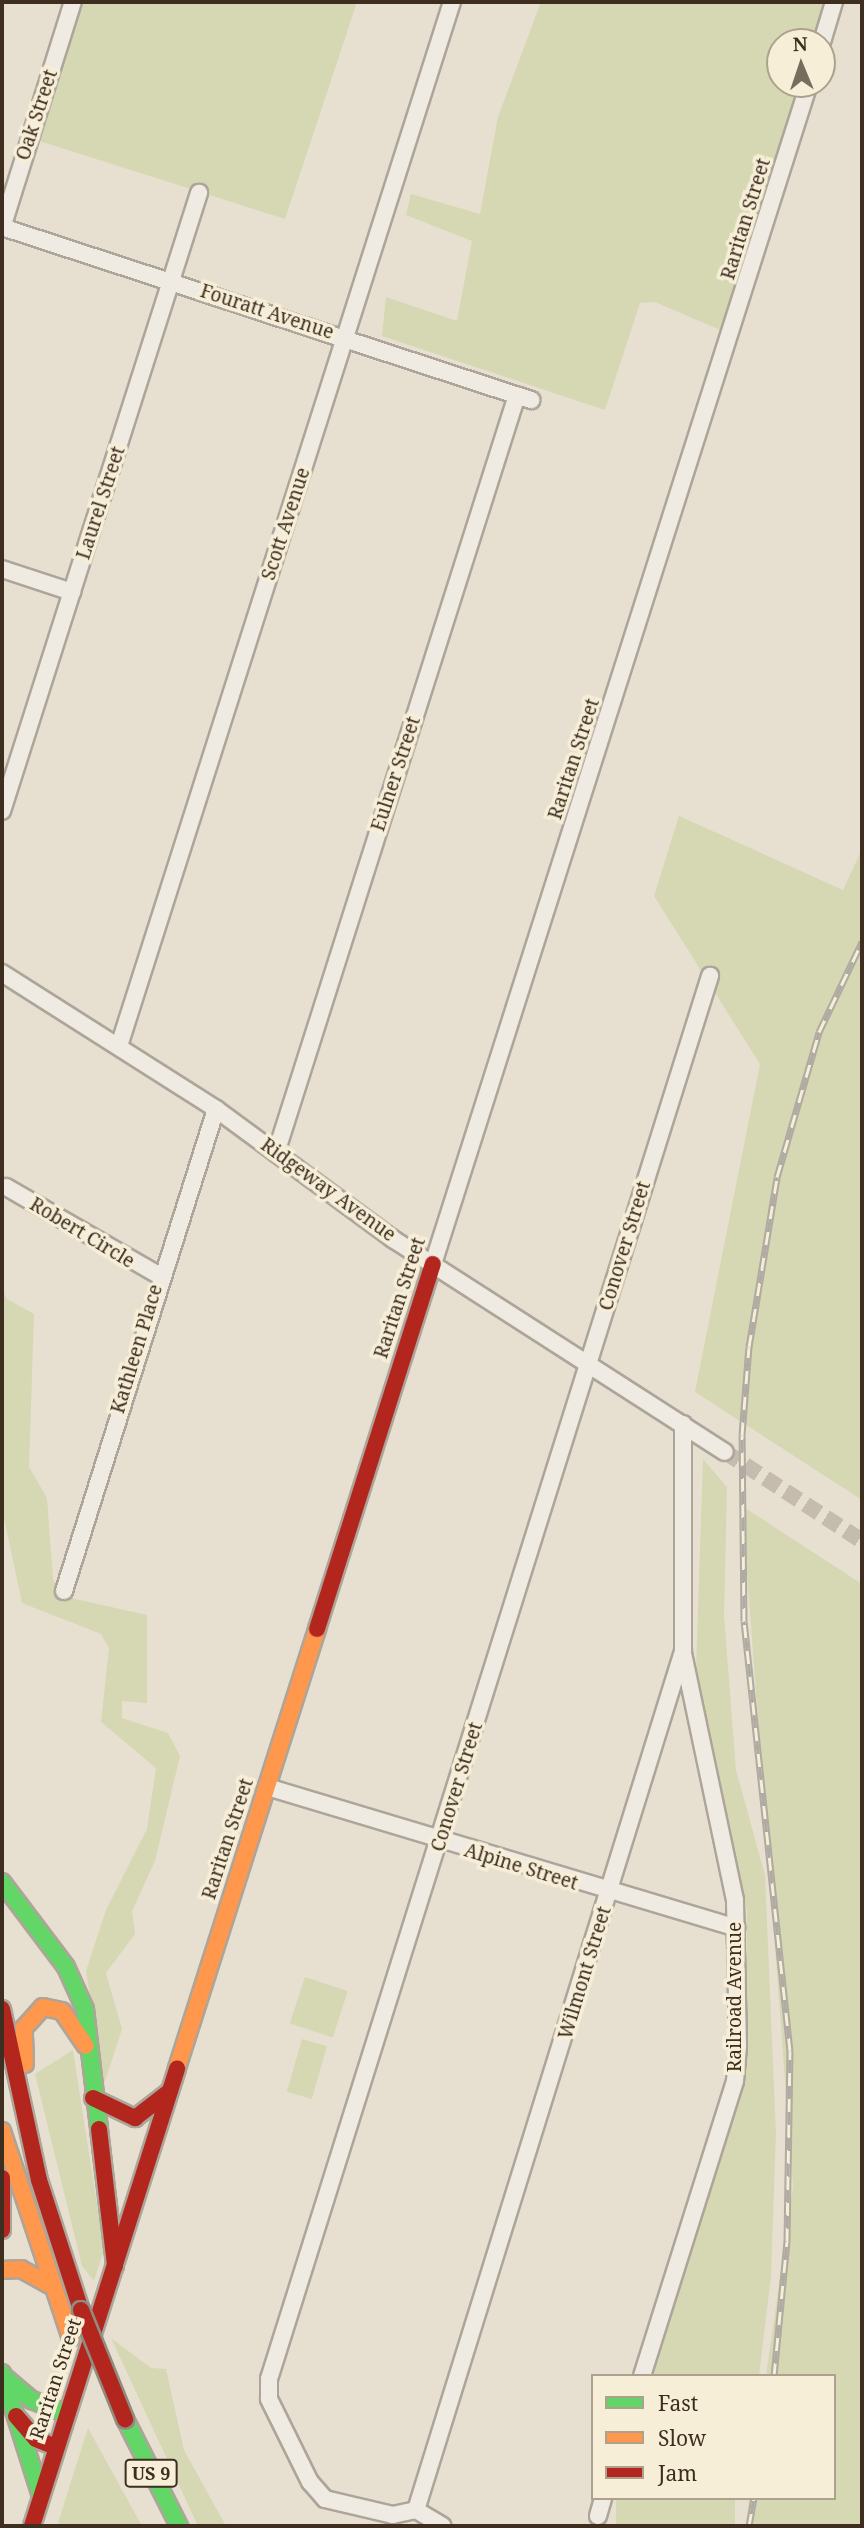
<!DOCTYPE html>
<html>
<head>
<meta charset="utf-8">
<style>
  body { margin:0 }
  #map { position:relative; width:864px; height:2528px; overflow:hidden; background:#e7e0d1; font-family:"Noto Serif",serif }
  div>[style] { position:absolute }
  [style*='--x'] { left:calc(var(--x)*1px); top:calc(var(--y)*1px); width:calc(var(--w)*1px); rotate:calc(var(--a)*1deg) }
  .green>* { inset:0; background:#d6d7b3; transform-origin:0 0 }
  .street-tunnel>* { height:16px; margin-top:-8px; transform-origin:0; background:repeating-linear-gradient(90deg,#c5bcae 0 16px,transparent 0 24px) }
  .roads { filter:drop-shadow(2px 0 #ada599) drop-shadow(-2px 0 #ada599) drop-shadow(0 2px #ada599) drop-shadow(0 -2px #ada599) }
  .street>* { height:16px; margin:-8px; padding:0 8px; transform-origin:8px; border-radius:8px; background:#efebe3 }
  .fast>* { height:16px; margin:-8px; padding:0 8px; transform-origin:8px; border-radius:8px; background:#63d668 }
  .slow>* { height:16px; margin:-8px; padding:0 8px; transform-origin:8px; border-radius:8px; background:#ff974d }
  .jam>* { height:16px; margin:-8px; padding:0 8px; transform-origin:8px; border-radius:8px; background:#b3261e }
  .rail>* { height:7px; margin-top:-3.5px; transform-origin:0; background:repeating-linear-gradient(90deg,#f7eed8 0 13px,#afaaa2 0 26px); box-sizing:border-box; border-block:2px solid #afaaa2 }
  .bridges { filter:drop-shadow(2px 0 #928b80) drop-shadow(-2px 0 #928b80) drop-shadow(0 2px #928b80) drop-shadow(0 -2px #928b80) }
  .jam-bridge>* { height:16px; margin:-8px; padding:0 8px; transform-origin:8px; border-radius:8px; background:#b3261e }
  span { translate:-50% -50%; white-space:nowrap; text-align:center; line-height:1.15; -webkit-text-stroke:7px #f7eed8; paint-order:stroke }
  .shield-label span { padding:2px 5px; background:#f7eed8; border:2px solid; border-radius:5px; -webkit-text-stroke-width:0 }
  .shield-label { font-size:18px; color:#3d2e20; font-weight:700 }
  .street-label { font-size:19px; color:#3d2e20 }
  .frame { position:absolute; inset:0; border:4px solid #3d2e20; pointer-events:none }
  .legend { position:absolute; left:591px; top:2374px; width:245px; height:126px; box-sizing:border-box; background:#f7eed8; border:2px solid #ada18e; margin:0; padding:9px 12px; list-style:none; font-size:21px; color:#3d2e20 }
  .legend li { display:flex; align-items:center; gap:14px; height:35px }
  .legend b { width:35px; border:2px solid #ada18e }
  .north { position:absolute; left:766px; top:28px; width:70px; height:70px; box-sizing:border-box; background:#f7eed8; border:2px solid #ada18e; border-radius:50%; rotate:358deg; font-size:19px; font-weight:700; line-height:28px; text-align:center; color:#3d2e20 }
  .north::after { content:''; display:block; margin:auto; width:24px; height:32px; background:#786c5e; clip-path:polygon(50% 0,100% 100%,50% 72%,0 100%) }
</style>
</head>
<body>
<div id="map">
  <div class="green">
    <div style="clip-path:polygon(73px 2px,357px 2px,285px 219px,30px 138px)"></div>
    <div style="clip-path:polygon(541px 2px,834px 2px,822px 42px,780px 42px,780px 84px,809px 84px,732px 335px,655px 302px,640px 303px,605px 410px,382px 336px,386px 297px,457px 321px,472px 241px,406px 215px,411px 194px,480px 214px,498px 117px)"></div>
    <div style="clip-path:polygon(679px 816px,843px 890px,862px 849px,862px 1500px,695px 1392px,760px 1064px,654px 896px)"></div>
    <div style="clip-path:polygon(2px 1289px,7px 1299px,34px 1314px,29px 1467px,47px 1498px,53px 1579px,62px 1596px,147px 1615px,147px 1703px,122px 1701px,122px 1718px,168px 1733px,180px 1756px,155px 1861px,132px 1911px,135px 1934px,106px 1973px,122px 2029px,104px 2084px,86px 1971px,106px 1910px,147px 1829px,156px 1768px,101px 1722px,109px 1648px,101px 1634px,22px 1603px,2px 1508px)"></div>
    <div style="clip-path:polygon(703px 1459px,727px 1487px,724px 1615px,736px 1770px,765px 1875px,776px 2134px,771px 2276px,759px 2376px,653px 2376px,741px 2091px,745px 2043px,747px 1910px,696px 1670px)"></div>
    <div style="clip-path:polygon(742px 1506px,862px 1584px,862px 2526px,746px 2526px,749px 2498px,834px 2498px,834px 2376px,766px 2376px,793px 2187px)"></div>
    <div style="left:305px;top:1977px;width:45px;height:49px;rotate:18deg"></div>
    <div style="left:302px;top:2039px;width:26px;height:55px;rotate:16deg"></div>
    <div style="clip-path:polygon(73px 2050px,104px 2250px,94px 2281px,82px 2266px,35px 2074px)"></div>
    <div style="clip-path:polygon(111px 2338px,151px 2368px,166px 2369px,184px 2450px,226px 2526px,198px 2526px)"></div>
    <div style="clip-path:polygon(88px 2428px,142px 2526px,57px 2526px)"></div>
    <div style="left:616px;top:2498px;width:119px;height:29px"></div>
  </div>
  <div class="street-tunnel">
    <div style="--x:725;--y:1452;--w:163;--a:33"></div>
  </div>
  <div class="roads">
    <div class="street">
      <div style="--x:822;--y:42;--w:42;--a:-73.3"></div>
      <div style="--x:2;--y:227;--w:557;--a:18.11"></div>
      <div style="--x:2;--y:228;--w:237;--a:-72.6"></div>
      <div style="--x:2;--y:569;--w:74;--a:18.2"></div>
      <div style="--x:2;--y:811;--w:649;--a:-72.32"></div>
      <div style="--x:2;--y:973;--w:254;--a:32.4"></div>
      <div style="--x:216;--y:1109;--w:220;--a:36.3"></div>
      <div style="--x:393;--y:1239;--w:394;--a:32.7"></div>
      <div style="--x:119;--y:1046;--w:1096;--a:-72.31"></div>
      <div style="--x:276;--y:1153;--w:795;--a:-72.36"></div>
      <div style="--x:6;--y:1187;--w:178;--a:30"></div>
      <div style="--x:433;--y:1264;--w:1238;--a:-72.33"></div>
      <div style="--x:64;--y:1591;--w:505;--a:-72.5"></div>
      <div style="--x:267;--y:1787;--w:490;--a:16.7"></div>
      <div style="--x:642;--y:2376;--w:309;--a:-72.5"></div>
      <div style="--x:735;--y:2081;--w:36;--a:-85"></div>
      <div style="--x:738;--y:2045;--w:145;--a:-91.2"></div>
      <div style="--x:735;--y:1900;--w:251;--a:-101.9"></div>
      <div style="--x:416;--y:2510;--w:24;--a:168"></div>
      <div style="--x:393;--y:2515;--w:70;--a:-166.8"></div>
      <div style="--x:325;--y:2499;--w:23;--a:-131"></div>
      <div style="--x:310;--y:2482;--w:93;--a:-116.3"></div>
      <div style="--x:269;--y:2399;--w:20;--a:-90"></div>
      <div style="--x:269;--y:2379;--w:1471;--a:-72.55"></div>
      <div style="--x:416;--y:2510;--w:900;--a:-72.73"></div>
      <div style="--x:683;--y:1651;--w:227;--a:-90"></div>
      <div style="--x:416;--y:2510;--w:31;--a:31"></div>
      <div style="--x:598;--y:2516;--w:19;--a:-74"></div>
    </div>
    <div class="fast">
      <div style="--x:2;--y:1882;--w:106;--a:53"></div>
      <div style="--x:66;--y:1967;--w:46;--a:65.7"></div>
      <div style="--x:85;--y:2009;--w:121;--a:83.3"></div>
      <div style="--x:2;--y:2373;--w:129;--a:72.4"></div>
      <div style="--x:3;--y:2376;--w:38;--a:40"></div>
      <div style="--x:32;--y:2400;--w:38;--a:22"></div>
      <div style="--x:125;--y:2419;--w:120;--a:63.2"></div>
    </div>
    <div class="slow">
      <div style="--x:25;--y:2064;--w:36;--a:-92"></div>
      <div style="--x:24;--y:2028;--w:28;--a:-48"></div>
      <div style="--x:43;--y:2007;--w:19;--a:12"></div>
      <div style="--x:62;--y:2011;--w:42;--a:55.6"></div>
      <div style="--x:177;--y:2068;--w:461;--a:-72.3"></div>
      <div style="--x:2;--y:2131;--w:218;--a:71.6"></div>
      <div style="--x:2;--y:2270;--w:19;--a:-3"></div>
      <div style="--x:21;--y:2269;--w:33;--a:29"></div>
    </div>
    <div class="jam">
      <div style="--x:317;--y:1629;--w:383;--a:-72.4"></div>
      <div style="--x:2;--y:2009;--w:175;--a:77.8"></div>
      <div style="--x:39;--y:2180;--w:137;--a:72.1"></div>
      <div style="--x:93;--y:2098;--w:47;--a:25.5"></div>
      <div style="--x:135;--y:2118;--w:44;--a:-37.6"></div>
      <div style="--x:99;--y:2129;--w:138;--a:83.3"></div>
      <div style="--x:2;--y:2178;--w:52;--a:90"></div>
      <div style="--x:16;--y:2416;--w:30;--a:49"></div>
      <div style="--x:36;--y:2439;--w:22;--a:22"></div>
      <div style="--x:32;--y:2526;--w:480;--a:-72.4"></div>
    </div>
  </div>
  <div class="rail">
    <div style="--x:774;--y:2376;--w:136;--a:-84.5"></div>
    <div style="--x:787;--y:2241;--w:190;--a:-89.1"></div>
    <div style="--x:790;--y:2051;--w:432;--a:-96.1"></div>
    <div style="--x:744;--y:1621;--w:186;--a:-90.6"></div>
    <div style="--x:742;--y:1435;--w:88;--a:-85.5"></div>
    <div style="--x:749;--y:1347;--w:172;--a:-80.6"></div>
    <div style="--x:777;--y:1177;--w:151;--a:-73.8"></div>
    <div style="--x:819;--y:1032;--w:100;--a:-64.5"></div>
    <div style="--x:749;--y:2526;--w:28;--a:-80"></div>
  </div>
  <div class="bridges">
    <div class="jam-bridge">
      <div style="--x:81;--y:2310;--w:118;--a:68"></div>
    </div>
  </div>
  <div class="shield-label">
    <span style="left:151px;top:2473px">US 9</span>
  </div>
  <div class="street-label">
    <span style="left:37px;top:115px;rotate:-72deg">Oak Street</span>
    <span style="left:746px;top:219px;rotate:-73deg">Raritan Street</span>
    <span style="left:267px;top:312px;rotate:18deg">Fouratt Avenue</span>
    <span style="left:101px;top:503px;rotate:-72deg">Laurel Street</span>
    <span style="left:286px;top:524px;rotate:-72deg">Scott Avenue</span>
    <span style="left:574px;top:759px;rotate:-72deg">Raritan Street</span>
    <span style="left:396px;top:774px;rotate:-72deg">Eulner Street</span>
    <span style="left:328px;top:1190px;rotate:36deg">Ridgeway Avenue</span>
    <span style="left:82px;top:1233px;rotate:31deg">Robert Circle</span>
    <span style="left:625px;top:1246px;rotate:-73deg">Conover Street</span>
    <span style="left:400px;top:1298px;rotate:-72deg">Raritan Street</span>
    <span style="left:137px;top:1349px;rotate:-73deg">Kathleen Place</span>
    <span style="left:457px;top:1787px;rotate:-73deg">Conover Street</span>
    <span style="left:228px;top:1839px;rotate:-72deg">Raritan Street</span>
    <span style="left:521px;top:1867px;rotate:17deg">Alpine Street</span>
    <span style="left:585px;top:1973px;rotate:-73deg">Wilmont Street</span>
    <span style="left:735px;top:1997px;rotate:-90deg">Railroad Avenue</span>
    <span style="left:56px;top:2379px;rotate:-72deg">Raritan Street</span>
  </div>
  <div class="frame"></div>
  <ul class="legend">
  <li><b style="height:9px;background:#63d668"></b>Fast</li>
  <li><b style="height:9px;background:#ff974d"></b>Slow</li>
  <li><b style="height:9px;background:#b3261e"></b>Jam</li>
  </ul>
  <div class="north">N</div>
</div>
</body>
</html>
